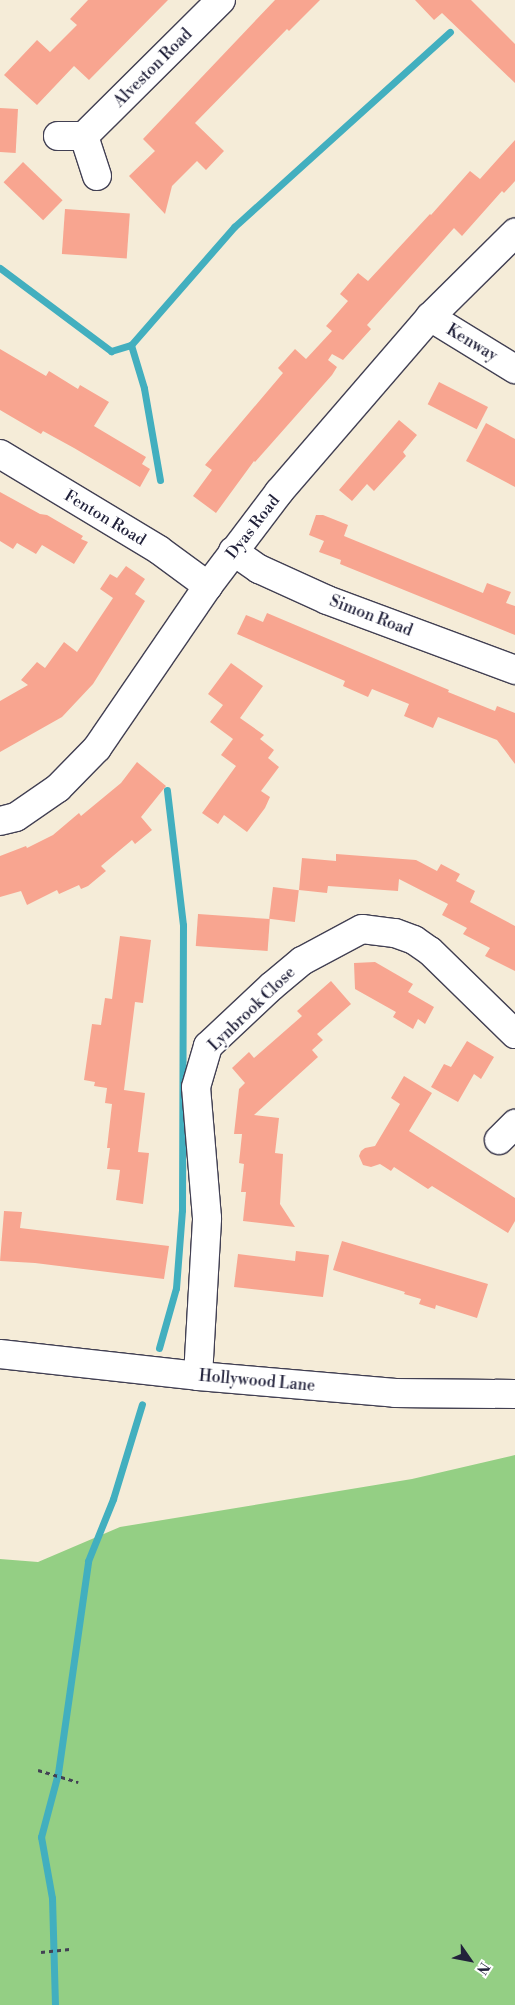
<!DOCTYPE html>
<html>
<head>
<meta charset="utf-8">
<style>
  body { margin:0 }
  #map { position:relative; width:515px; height:2005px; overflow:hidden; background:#f5ecd8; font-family:"Libre Bodoni",serif }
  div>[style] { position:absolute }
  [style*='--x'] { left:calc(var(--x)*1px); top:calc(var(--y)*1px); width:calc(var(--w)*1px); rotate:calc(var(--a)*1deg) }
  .green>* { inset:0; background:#94cf84 }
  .stream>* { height:7px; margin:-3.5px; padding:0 3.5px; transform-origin:3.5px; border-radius:3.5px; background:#42afbf }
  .building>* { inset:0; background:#f8a590; transform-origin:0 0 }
  .path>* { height:3px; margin-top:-1.5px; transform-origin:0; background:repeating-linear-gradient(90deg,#424053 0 4px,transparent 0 8px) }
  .roads { filter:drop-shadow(1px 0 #424053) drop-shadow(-1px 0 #424053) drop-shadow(0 1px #424053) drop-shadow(0 -1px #424053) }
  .minor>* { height:28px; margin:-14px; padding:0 14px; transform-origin:14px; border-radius:14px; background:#fff }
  span { translate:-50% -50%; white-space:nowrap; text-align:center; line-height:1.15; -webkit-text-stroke:4px #fff; paint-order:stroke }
  .street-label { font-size:16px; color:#22223b }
  .north { position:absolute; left:445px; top:1935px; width:50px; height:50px; -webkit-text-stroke:4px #fff; paint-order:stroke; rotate:123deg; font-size:14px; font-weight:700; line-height:20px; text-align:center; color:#22223b }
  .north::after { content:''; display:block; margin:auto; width:18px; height:22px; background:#22223b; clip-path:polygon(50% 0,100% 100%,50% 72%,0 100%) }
</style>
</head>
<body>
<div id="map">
  <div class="green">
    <div style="clip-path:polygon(515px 1455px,515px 2005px,0 2005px,0 1559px,38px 1562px,120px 1527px,412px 1479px)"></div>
  </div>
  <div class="stream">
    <div style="--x:0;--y:268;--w:139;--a:36.8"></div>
    <div style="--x:111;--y:351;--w:21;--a:-17"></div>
    <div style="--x:160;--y:480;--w:93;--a:-99.9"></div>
    <div style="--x:144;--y:388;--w:45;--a:-106.8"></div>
    <div style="--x:131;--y:345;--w:157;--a:-48.9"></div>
    <div style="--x:234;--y:227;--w:291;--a:-42.1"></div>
    <div style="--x:159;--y:1348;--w:62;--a:-74.2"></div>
    <div style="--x:176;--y:1288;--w:78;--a:-85.6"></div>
    <div style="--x:182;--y:1210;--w:285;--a:-89.8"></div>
    <div style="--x:183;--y:925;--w:136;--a:-96.8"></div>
    <div style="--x:55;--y:2005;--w:107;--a:-91.6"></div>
    <div style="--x:52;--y:1898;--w:62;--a:-100.2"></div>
    <div style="--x:41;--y:1837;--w:66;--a:-75.1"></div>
    <div style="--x:58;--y:1773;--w:214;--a:-81.9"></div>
    <div style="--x:88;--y:1561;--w:67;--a:-68"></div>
    <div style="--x:113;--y:1499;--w:99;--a:-73"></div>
  </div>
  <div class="building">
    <div style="clip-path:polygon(88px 0,168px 0,89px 80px,74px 66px,37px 105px,4px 75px,37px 40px,50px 52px,77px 25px,70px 19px)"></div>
    <div style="clip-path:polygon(275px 0,320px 0,289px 31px,287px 29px,195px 123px,224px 151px,206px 170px,197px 161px,172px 186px,165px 214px,129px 176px,155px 151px,143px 139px)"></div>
    <div style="clip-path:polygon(415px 0,471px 0,515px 44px,515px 83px,442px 13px,434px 20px)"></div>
    <div style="left:0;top:108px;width:18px;height:44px;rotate:3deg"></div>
    <div style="clip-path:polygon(515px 140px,515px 181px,504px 193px,502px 191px,462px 236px,454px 228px,367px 325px,371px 329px,343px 360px,332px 354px,328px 360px,337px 367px,332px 375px,255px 462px,254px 461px,216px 513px,193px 496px,212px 470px,205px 465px,283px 373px,278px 368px,295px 349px,306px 359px,332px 331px,326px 326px,348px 301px,340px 294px,358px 273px,368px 281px,430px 214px,431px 215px,470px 171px,480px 179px)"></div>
    <div style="left:23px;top:162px;width:55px;height:28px;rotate:44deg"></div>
    <div style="left:65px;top:209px;width:65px;height:45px;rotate:4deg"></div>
    <div style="clip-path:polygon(0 349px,46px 376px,49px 371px,78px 389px,80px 385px,109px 402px,94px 426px,146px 457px,142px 464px,150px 469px,140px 487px,74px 448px,43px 431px,41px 434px,0 410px)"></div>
    <div style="left:439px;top:382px;width:55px;height:25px;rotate:27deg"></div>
    <div style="clip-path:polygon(399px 420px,417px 435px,403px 452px,406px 456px,374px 491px,367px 484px,352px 501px,339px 490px)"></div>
    <div style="clip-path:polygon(486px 423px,515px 439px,515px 487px,466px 461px)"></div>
    <div style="clip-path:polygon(0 492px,40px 514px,47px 515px,83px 536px,81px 539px,88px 542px,74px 564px,42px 545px,36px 554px,17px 543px,13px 549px,0 541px)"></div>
    <div style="clip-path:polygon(316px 515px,323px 515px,348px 525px,344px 536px,483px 593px,487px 583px,511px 592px,506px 603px,515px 606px,515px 635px,340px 564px,341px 560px,319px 552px,324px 541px,309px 535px)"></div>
    <div style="clip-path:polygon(126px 566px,145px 579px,135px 594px,145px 601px,93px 684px,62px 717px,0 752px,0 701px,28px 685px,21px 680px,37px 662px,45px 668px,64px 642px,77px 652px,113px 598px,100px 589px,110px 574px,117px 578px)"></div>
    <div style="clip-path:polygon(267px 613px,449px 690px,448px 692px,495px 711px,497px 706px,515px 713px,515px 764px,497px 740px,438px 717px,433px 728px,404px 716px,409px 704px,372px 689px,368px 697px,343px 686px,345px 681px,237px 634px,246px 615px,263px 622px)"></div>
    <div style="clip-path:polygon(231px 663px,263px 686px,240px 718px,264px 735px,260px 739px,274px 750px,268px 758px,279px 767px,261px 791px,270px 797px,265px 808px,247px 832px,224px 815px,218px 824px,202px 813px,236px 766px,221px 755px,233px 739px,210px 722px,223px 705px,208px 694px)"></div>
    <div style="clip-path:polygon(137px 762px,166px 786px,141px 817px,152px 830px,135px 844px,132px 840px,101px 866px,106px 871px,88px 886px,81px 889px,79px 885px,59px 894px,57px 890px,27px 905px,21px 891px,0 897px,0 856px,26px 846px,27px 848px,53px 835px,79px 813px,81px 816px,121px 783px)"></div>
    <div style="clip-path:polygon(336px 854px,416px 860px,437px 871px,441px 864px,460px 874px,456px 881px,475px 891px,470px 902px,515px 926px,515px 971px,485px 956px,490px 948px,463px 934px,467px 928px,442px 915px,448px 904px,399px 879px,398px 891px,328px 886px,327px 893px,299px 890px,302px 858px,336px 861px)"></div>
    <div style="left:273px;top:887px;width:26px;height:32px;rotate:7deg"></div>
    <div style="left:198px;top:914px;width:72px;height:32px;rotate:4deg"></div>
    <div style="clip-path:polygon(120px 936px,151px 940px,143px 1003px,135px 1002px,124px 1090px,145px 1093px,138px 1152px,149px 1153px,143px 1204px,116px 1200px,120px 1170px,107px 1169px,110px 1148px,107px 1148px,112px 1104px,105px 1103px,107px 1088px,94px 1086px,95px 1082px,84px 1080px,92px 1024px,101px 1025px,105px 998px,112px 999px)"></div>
    <div style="clip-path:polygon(375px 962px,413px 984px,408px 992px,434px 1007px,425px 1024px,418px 1019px,413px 1029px,393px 1017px,396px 1012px,355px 989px,354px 963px)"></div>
    <div style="clip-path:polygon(331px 981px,351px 1004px,317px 1034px,323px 1040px,312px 1050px,318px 1057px,254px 1115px,279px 1118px,275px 1153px,283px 1154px,280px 1204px,295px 1227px,243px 1221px,246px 1192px,241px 1192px,244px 1164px,239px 1163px,242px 1134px,234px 1134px,239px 1089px,245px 1083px,232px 1068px,249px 1052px,254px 1058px,302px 1016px,297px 1011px)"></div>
    <div style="clip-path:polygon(467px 1041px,494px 1057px,481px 1079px,474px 1074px,458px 1102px,431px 1087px,444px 1064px,451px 1067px)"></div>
    <div style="clip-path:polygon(404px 1076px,432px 1093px,409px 1131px,515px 1198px,515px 1221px,508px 1233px,432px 1186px,428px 1189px,394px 1167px,391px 1171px,380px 1164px,371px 1167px,363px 1165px,359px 1156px,361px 1151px,365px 1148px,375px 1146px,400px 1104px,391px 1098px)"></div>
    <div style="clip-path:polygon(4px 1211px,22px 1212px,20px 1228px,169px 1246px,164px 1279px,35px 1263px,0 1261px)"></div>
    <div style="clip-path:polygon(342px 1241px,488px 1284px,477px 1318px,436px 1305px,435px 1309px,419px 1304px,421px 1299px,404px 1294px,405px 1292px,333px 1270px)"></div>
    <div style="clip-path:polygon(296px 1251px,329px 1255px,323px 1297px,234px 1287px,238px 1254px,295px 1261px)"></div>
  </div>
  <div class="path">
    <div style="--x:38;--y:1770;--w:42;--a:16.7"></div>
    <div style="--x:41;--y:1952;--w:31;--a:-6"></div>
  </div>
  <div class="roads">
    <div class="minor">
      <div style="--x:58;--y:136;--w:26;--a:0"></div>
      <div style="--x:84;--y:136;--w:42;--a:72"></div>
      <div style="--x:84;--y:136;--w:193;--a:-44.8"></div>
      <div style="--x:430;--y:317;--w:100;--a:31.5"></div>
      <div style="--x:0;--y:454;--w:186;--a:31.1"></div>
      <div style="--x:159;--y:550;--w:61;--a:36.3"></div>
      <div style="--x:233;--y:551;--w:32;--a:35"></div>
      <div style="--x:259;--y:569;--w:75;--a:24.5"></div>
      <div style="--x:327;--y:600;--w:201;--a:20.4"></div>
      <div style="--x:0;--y:821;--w:16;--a:-14"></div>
      <div style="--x:16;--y:817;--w:51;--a:-34.6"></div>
      <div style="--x:58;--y:788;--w:56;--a:-45.7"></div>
      <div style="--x:97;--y:748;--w:196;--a:-55.6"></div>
      <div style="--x:208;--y:586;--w:118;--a:-52.9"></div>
      <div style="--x:279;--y:492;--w:231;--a:-49.2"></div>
      <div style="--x:430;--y:317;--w:120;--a:-44.7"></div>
      <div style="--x:499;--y:1140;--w:23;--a:-45"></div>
      <div style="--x:0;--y:1354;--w:199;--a:6.3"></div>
      <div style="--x:198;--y:1376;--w:198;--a:4.9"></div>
      <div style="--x:395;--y:1393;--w:120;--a:0.5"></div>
      <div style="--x:198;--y:1376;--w:158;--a:-86.7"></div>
      <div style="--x:207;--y:1218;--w:131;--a:-94.8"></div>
      <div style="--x:196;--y:1087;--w:43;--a:-73.7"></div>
      <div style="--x:208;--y:1046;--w:88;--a:-43.2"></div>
      <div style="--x:272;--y:986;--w:39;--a:-40"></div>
      <div style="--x:302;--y:961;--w:68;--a:-28.1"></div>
      <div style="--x:362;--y:929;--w:33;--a:7"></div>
      <div style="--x:395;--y:933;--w:20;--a:20"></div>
      <div style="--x:414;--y:940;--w:19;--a:35"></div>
      <div style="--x:430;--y:951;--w:119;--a:44.3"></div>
    </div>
  </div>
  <div class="street-label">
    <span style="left:153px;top:68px;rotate:-45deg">Alveston Road</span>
    <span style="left:472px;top:343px;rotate:31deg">Kenway</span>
    <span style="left:105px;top:518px;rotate:31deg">Fenton Road</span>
    <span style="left:253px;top:527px;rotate:-52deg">Dyas Road</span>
    <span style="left:371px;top:616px;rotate:21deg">Simon Road</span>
    <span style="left:252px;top:1009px;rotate:-44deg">Lynbrook Close</span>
    <span style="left:257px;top:1381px;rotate:5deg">Hollywood Lane</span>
  </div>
  <div class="north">N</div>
</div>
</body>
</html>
